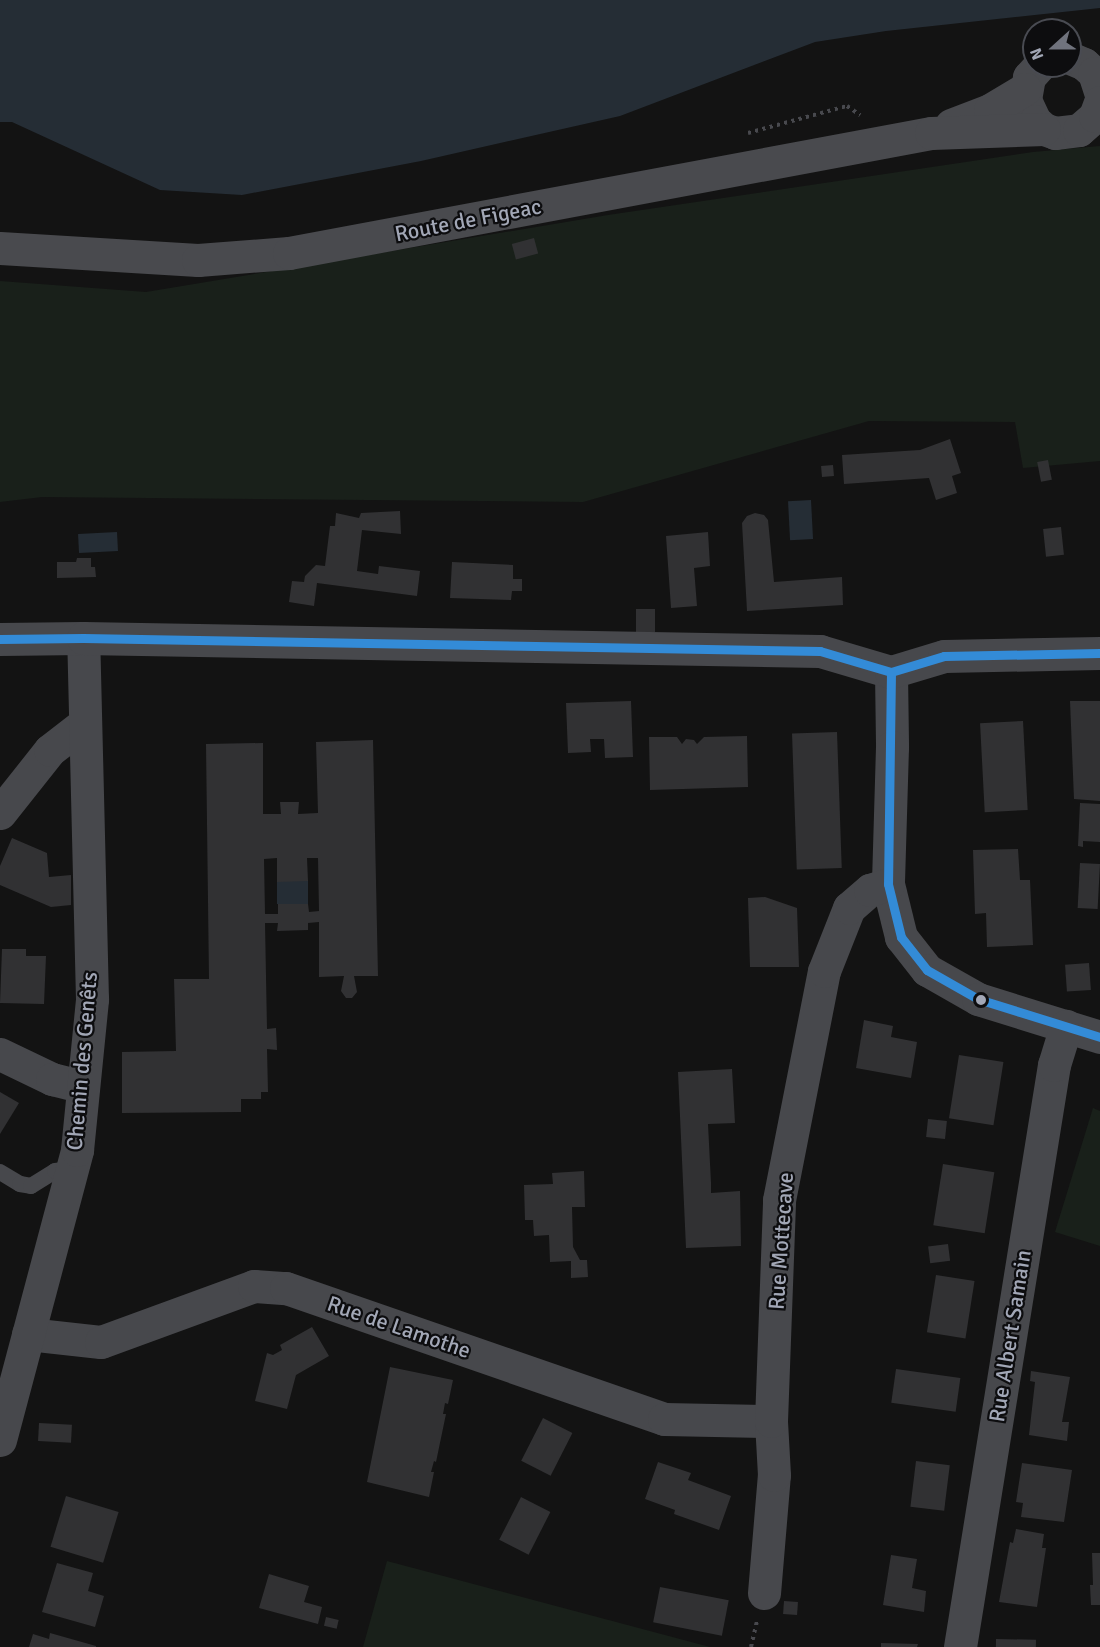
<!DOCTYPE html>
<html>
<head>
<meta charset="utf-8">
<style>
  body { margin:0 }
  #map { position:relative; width:1100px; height:1647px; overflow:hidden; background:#131313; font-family:Signika,sans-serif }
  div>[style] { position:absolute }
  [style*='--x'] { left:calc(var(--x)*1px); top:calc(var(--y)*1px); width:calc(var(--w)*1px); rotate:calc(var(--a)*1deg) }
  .green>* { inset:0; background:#19201a }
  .water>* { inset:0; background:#252d35; transform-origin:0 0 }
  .building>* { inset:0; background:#313133; transform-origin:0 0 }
  .path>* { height:4px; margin-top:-2px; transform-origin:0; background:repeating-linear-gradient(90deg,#48494e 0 3px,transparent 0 7.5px) }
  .service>* { height:16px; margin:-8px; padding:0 8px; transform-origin:8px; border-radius:8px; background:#47484c }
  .minor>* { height:33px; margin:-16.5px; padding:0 16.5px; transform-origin:16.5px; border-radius:16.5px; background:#47484c }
  .tertiary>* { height:33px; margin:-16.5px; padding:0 16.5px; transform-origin:16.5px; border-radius:16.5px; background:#47484c }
  .primary>* { height:33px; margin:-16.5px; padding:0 16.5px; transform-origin:16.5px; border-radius:16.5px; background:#494a4e }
  .bus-1>* { height:9px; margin:-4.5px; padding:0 4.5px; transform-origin:4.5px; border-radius:4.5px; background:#338bd7 }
  .dots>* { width:16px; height:16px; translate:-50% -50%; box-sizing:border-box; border:3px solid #0d0d0f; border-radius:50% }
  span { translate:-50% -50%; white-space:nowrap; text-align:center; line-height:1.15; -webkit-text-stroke:4.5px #0d0d0f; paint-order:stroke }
  .street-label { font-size:22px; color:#a2a7b6 }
  .north { position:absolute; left:1022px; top:18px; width:60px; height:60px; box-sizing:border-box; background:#0d0d0f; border:2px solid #494b52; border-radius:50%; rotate:249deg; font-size:16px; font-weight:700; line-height:24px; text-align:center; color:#a2a7b6 }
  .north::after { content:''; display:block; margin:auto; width:21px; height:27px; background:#70737d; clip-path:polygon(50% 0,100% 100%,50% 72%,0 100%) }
</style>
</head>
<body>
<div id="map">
  <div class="green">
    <div style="clip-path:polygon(1100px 146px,1100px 461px,1023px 468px,1015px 422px,869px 421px,583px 502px,42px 497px,0 502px,0 281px,146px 292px,608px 215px,1033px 152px)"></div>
    <div style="clip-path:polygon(1093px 1108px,1100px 1111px,1100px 1246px,1055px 1232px)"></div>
    <div style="clip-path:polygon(387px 1561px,710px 1647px,363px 1647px)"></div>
  </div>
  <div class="water">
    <div style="clip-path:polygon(0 0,1100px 0,1100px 8px,886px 31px,815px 42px,620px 116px,421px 161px,242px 195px,160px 190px,12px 122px,0 122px)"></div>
    <div style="left:811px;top:500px;width:39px;height:23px;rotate:87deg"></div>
    <div style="left:117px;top:532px;width:19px;height:39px;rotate:87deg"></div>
    <div style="left:308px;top:881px;width:23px;height:31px;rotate:90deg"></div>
  </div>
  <div class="building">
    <div style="left:534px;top:238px;width:16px;height:23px;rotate:75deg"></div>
    <div style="clip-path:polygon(950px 439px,961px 473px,952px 476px,957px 493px,936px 500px,929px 478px,844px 484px,842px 455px,920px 450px)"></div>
    <div style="left:1048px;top:460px;width:20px;height:11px;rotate:79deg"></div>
    <div style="left:833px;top:465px;width:11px;height:12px;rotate:85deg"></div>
    <div style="clip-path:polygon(400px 511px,401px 534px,362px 530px,357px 571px,378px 574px,379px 566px,420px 571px,417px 596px,317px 583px,314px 606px,289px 602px,292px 581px,304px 582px,305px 576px,316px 565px,325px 566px,330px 526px,335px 526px,336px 513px,359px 518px,361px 513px)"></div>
    <div style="clip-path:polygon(755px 513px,764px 515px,768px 520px,774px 582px,842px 577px,843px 605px,747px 611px,742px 523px,747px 516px)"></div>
    <div style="left:1061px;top:527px;width:28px;height:18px;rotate:84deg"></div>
    <div style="clip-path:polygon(708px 532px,710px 566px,694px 568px,697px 606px,671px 608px,666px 536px)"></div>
    <div style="clip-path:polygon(77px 558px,91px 558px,91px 567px,95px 567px,96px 577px,57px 578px,57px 562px,76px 562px)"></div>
    <div style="clip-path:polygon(452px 562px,513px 565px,513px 579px,522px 579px,522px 591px,512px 591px,511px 600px,450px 598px)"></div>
    <div style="left:636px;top:609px;width:19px;height:23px"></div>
    <div style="clip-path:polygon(631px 701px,633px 757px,605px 758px,604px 739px,590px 739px,591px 752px,568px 753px,566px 703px)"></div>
    <div style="clip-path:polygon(1070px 701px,1100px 701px,1100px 801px,1074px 799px)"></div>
    <div style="left:1023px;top:721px;width:89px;height:43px;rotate:87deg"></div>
    <div style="left:837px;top:732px;width:136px;height:45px;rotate:88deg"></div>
    <div style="clip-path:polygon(747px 736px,748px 787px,650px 790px,649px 737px,677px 737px,682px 744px,686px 739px,694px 740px,697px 744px,704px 737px)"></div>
    <div style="clip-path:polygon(evenodd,373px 740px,378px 976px,354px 976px,357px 992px,352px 998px,346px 998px,341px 991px,344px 976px,319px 977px,319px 922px,308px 923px,308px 930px,277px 931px,278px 923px,265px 923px,267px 1029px,276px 1028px,277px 1050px,267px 1049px,268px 1092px,261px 1092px,261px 1099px,241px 1099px,241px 1112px,122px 1113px,122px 1052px,176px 1051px,174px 979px,209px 979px,206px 744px,263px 743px,263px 814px,281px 814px,280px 802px,299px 802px,298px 814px,318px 813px,316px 742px,373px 740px,277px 858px,277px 882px,308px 881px,307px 858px,318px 858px,319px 911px,309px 912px,308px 904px,278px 904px,278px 914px,265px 914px,264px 859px,277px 858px)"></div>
    <div style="clip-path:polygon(1080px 803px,1100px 804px,1100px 842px,1083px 841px,1083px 847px,1078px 846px)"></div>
    <div style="clip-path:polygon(12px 838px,47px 853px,49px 877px,71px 875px,71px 905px,51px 907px,0 885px,0 866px)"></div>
    <div style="clip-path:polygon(1018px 849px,1020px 880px,1030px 880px,1033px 945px,987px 947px,986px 913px,975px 914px,973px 850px)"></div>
    <div style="left:1080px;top:863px;width:20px;height:45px;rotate:3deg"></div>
    <div style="clip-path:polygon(765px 897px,797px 908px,799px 967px,750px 967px,748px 898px)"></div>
    <div style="clip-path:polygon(2px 949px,26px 949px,26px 956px,46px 956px,44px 1004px,0 1003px)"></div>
    <div style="left:1089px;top:963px;width:27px;height:24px;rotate:86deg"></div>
    <div style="clip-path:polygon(864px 1020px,893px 1026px,891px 1037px,917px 1042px,911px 1078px,856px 1068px)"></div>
    <div style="left:959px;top:1055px;width:45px;height:64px;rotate:9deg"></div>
    <div style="clip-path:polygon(732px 1069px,735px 1123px,708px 1124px,711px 1183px,711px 1193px,740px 1191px,741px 1246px,686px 1248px,678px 1072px)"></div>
    <div style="clip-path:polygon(0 1092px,19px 1103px,0 1134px)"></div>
    <div style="left:928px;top:1119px;width:19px;height:18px;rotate:6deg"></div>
    <div style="left:943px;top:1164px;width:52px;height:62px;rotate:9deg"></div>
    <div style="clip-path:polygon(584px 1171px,585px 1207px,572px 1207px,573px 1247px,580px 1260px,587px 1260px,588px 1277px,571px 1278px,571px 1261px,550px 1262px,549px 1235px,534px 1236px,533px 1220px,525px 1220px,524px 1185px,553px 1184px,552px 1173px)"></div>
    <div style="left:948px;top:1244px;width:17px;height:20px;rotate:83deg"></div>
    <div style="left:936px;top:1275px;width:39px;height:58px;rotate:9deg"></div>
    <div style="clip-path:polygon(312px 1327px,329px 1356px,296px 1375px,287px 1409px,255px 1401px,267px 1353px,273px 1355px,282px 1350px,280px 1345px)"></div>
    <div style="clip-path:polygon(390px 1367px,453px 1380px,448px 1404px,445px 1403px,443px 1414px,446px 1414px,436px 1462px,434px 1461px,431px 1472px,434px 1472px,429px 1497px,367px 1482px)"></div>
    <div style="left:896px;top:1369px;width:65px;height:34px;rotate:8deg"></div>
    <div style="clip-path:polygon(1031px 1371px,1070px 1377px,1062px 1422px,1069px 1422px,1067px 1441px,1029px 1435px,1035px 1382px,1030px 1381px)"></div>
    <div style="left:543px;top:1418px;width:33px;height:48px;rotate:27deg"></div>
    <div style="left:39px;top:1423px;width:33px;height:18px;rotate:3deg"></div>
    <div style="left:916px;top:1461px;width:34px;height:46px;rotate:7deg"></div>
    <div style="clip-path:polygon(658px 1462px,691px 1473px,688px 1480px,731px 1496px,719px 1530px,674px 1514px,675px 1510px,645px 1499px)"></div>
    <div style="clip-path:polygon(1022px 1463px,1072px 1470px,1064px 1522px,1021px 1517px,1023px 1503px,1016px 1502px)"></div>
    <div style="left:66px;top:1496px;width:55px;height:53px;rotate:17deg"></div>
    <div style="left:521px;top:1497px;width:33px;height:48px;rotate:27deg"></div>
    <div style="clip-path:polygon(1016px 1529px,1044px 1534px,1042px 1548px,1046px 1548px,1037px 1607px,999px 1602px,1010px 1542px,1013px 1543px)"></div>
    <div style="clip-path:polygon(1092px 1553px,1100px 1553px,1100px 1605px,1091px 1605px,1090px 1585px,1093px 1585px)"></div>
    <div style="clip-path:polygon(891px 1555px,917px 1559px,912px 1588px,926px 1591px,924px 1612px,883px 1605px)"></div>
    <div style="clip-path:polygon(57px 1563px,93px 1573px,88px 1591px,104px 1596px,95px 1627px,42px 1612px)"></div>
    <div style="clip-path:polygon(269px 1574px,309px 1586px,304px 1602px,322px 1607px,318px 1624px,259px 1608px)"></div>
    <div style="left:660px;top:1587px;width:70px;height:36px;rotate:11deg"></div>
    <div style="left:784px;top:1601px;width:14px;height:13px;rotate:4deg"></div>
    <div style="left:326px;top:1617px;width:13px;height:9px;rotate:13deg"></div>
    <div style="clip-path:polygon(50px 1633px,96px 1646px,96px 1647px,29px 1647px,33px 1634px,49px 1639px)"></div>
    <div style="left:996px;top:1639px;width:40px;height:8px;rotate:1deg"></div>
    <div style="clip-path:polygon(881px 1643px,918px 1644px,917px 1647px,881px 1647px)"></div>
  </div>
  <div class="path">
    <div style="--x:748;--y:133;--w:103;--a:-15.3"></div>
    <div style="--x:847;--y:106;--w:16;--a:35"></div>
    <div style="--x:751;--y:1647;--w:26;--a:-77"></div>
  </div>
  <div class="service">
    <div style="--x:0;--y:1172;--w:23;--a:31"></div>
    <div style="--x:20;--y:1184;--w:11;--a:10"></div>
    <div style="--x:31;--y:1186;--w:28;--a:-32"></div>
    <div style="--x:55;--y:1171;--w:17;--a:-7"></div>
  </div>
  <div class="minor">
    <div style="--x:891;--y:672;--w:75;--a:89.2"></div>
    <div style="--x:892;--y:747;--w:137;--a:91.7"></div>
    <div style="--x:888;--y:884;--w:55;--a:76.2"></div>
    <div style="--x:901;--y:937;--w:42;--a:51.8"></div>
    <div style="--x:927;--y:970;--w:59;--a:29.6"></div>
    <div style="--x:978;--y:999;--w:128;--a:17.3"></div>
    <div style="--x:0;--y:813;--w:80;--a:-51.6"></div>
    <div style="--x:50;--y:750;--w:44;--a:-37.6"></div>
    <div style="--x:0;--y:1054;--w:58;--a:25.7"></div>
    <div style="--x:52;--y:1079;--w:32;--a:14"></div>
    <div style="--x:28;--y:1334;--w:73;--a:6.3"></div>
    <div style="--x:101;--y:1342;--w:163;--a:-20.1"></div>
    <div style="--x:254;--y:1286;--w:32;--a:4"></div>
    <div style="--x:286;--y:1288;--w:400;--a:19.1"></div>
    <div style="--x:664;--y:1419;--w:107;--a:1.1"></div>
    <div style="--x:0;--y:1440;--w:300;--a:-75.1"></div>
    <div style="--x:77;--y:1150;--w:152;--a:-84.3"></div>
    <div style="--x:92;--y:999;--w:361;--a:-91.4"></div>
    <div style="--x:764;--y:1593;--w:118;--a:-85.2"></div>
    <div style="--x:774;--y:1475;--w:54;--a:-93.2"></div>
    <div style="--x:771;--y:1421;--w:221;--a:-87.9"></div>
    <div style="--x:779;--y:1200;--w:233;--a:-78.9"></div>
    <div style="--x:824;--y:971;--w:68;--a:-68.4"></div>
    <div style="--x:849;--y:908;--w:28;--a:-41"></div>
    <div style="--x:870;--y:890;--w:19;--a:-18"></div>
    <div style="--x:960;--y:1647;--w:590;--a:-80.83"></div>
    <div style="--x:1054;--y:1065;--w:41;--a:-72.9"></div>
  </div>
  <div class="tertiary">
    <div style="--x:0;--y:639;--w:83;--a:-0.7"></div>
    <div style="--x:83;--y:638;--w:737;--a:1.01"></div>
    <div style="--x:820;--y:651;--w:74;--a:16.5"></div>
    <div style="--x:891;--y:672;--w:55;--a:-16.8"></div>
    <div style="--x:944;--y:656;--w:156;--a:-1.1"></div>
  </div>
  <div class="primary">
    <div style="--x:1070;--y:58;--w:15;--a:23"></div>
    <div style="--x:1084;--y:64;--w:13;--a:42"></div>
    <div style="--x:1094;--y:73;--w:19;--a:72"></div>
    <div style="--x:1039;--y:66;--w:15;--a:132"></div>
    <div style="--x:1029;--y:77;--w:23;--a:100"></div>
    <div style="--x:1025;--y:100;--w:23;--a:65"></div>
    <div style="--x:1035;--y:121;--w:12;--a:42"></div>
    <div style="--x:1044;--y:129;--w:12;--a:20"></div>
    <div style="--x:1055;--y:133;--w:24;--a:-7"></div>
    <div style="--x:1079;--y:130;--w:21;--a:-41"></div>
    <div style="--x:1095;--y:116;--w:15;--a:-70"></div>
    <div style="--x:951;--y:125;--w:42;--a:-21"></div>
    <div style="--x:990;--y:110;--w:41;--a:-31"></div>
    <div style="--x:0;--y:248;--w:198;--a:3.5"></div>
    <div style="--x:198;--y:260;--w:91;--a:-4.4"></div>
    <div style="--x:289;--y:253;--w:653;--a:-10.59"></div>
    <div style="--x:931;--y:133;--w:113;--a:-2"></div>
  </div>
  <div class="bus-1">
    <div style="--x:0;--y:639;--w:83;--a:-0.7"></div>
    <div style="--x:83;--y:638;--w:737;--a:1.01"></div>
    <div style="--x:820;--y:651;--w:74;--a:16.5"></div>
    <div style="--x:891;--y:672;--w:212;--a:90.8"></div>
    <div style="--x:888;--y:884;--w:55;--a:76.2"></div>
    <div style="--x:901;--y:937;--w:42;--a:51.8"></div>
    <div style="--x:927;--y:970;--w:59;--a:29.6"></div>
    <div style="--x:978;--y:999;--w:128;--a:17.3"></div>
    <div style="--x:891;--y:672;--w:55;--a:-16.8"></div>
    <div style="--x:944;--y:656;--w:156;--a:-1.1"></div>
  </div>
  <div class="dots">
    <div style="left:981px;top:1000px;background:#a2a7b6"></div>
  </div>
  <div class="street-label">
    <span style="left:468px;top:220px;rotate:-11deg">Route de Figeac</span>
    <span style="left:82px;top:1061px;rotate:-85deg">Chemin des Genêts</span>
    <span style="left:781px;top:1241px;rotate:-86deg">Rue Mottecave</span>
    <span style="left:399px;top:1327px;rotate:19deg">Rue de Lamothe</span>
    <span style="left:1010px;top:1336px;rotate:-81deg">Rue Albert Samain</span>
  </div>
  <div class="north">N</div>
</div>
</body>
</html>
